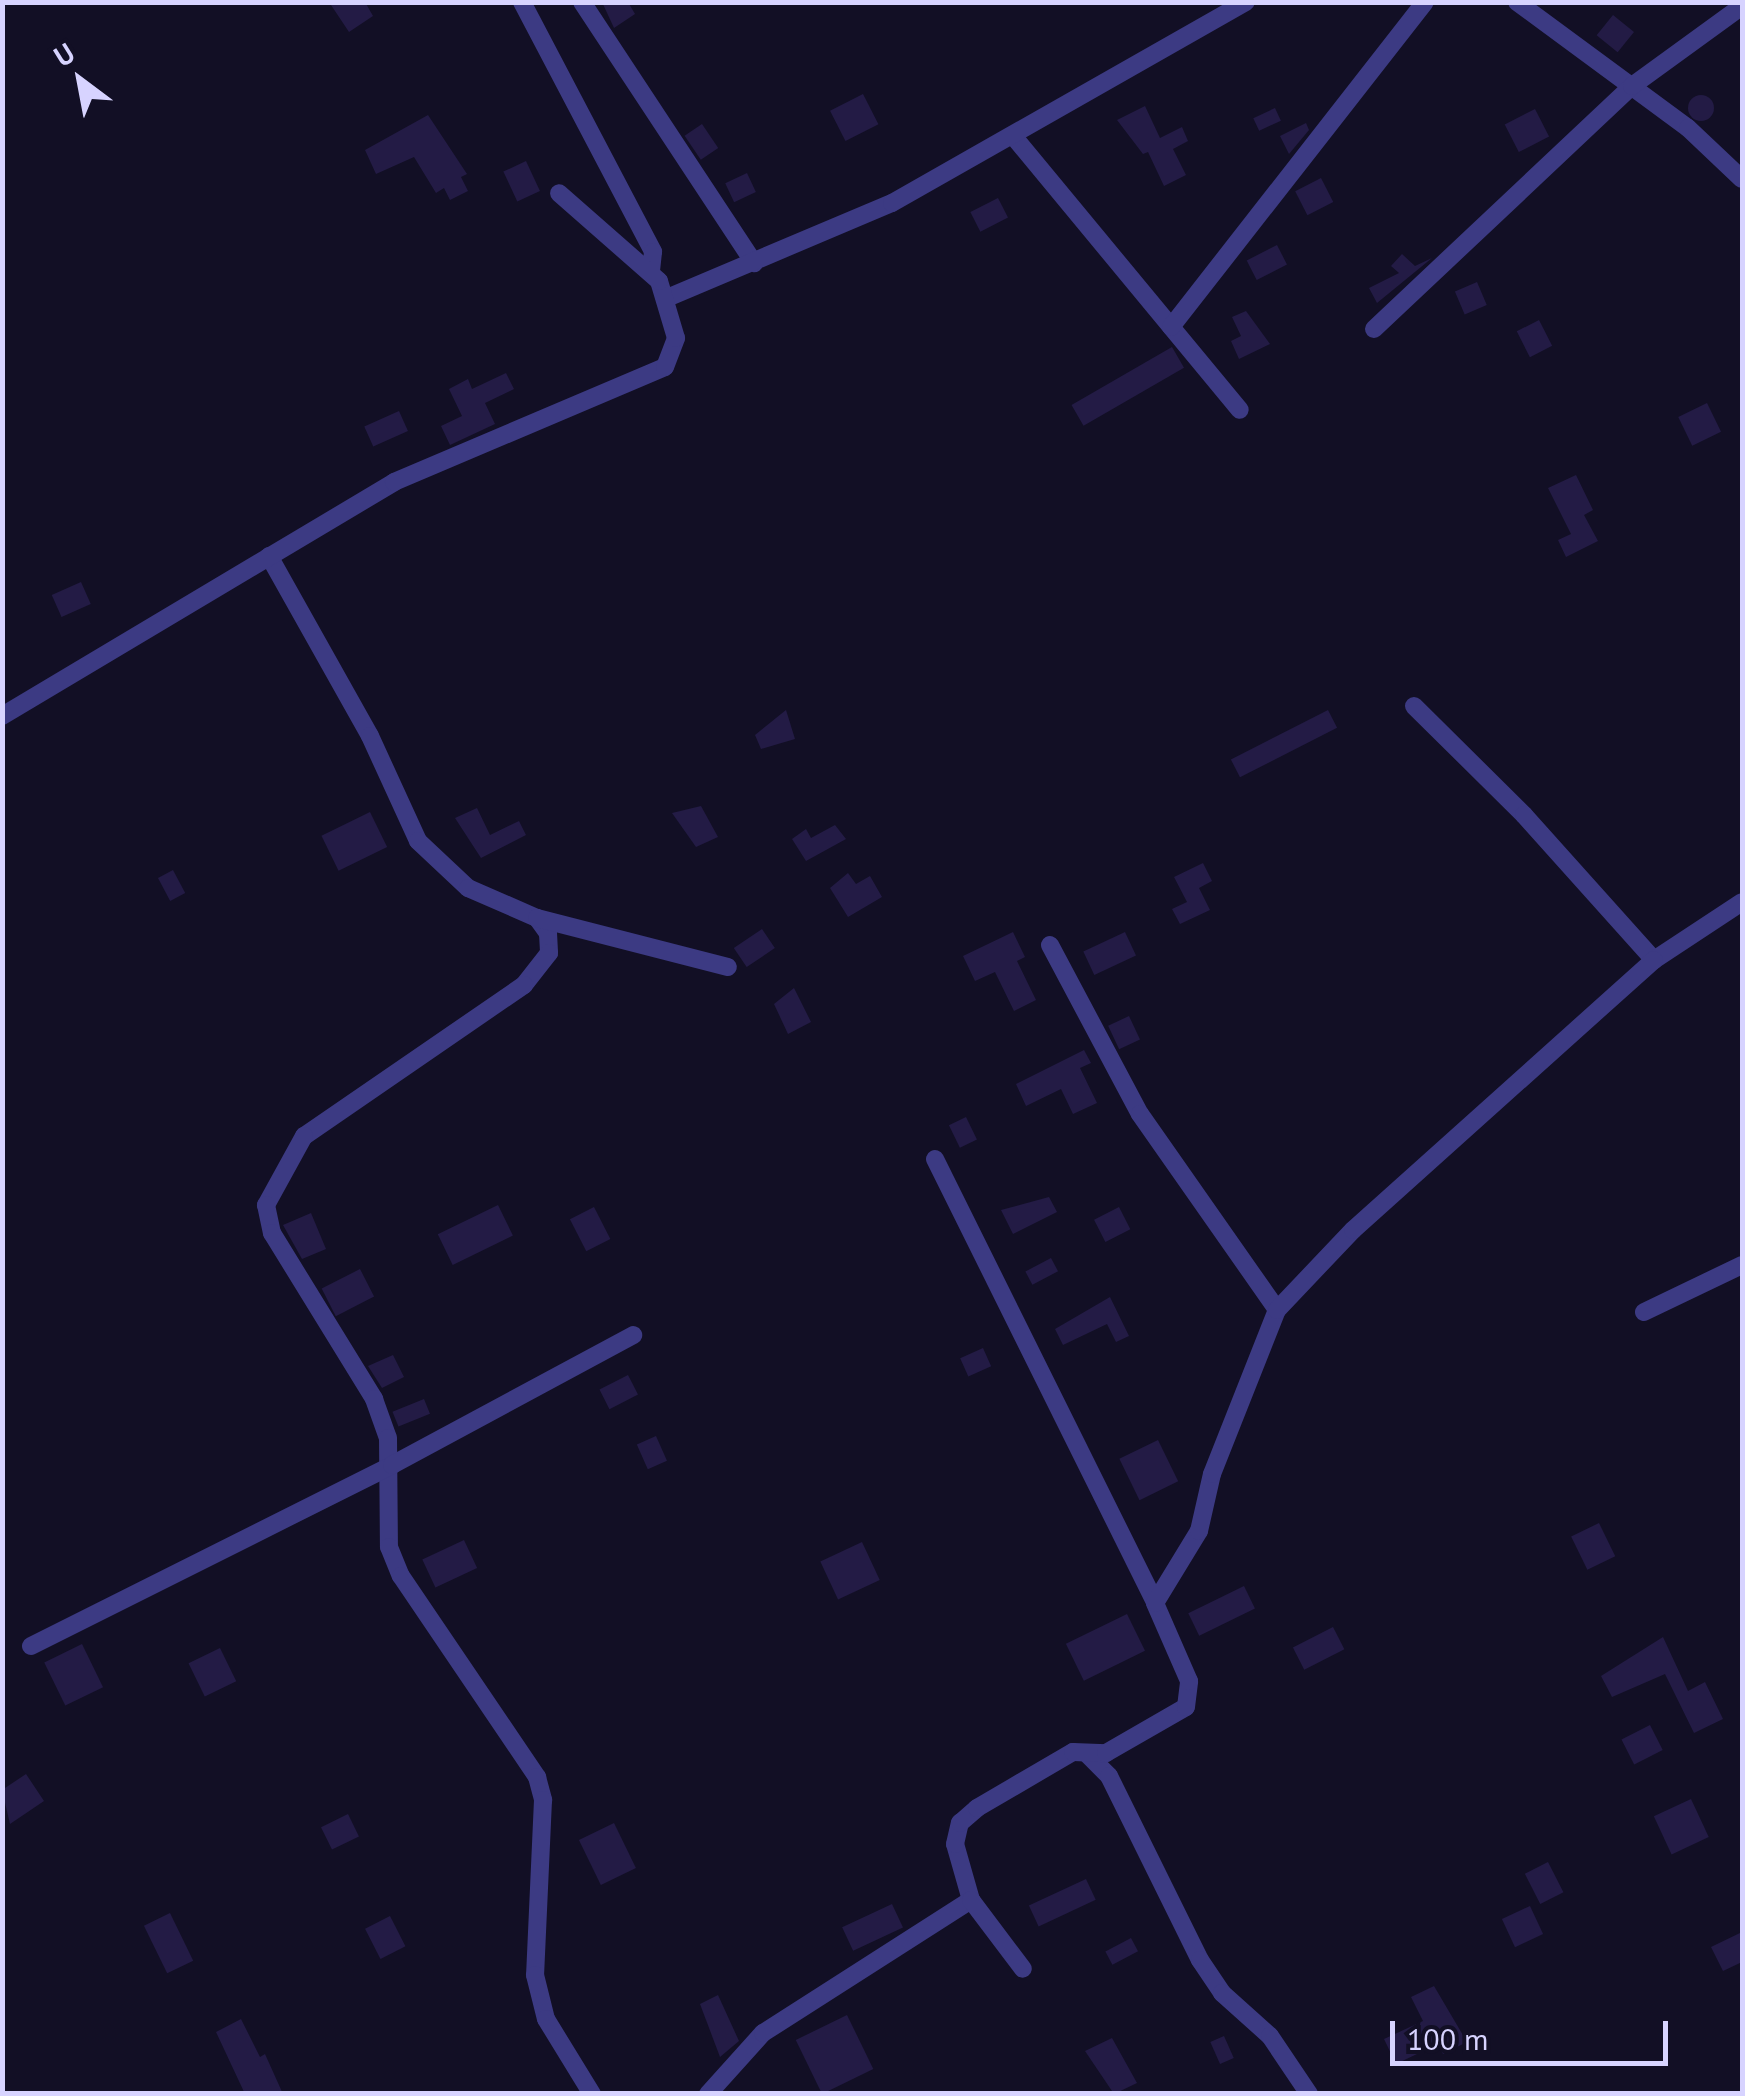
<!DOCTYPE html>
<html>
<head>
<meta charset="utf-8">
<style>
  body { margin:0 }
  #map { position:relative; width:1745px; height:2096px; overflow:hidden; background:#120f25; font-family:"PT Sans",sans-serif }
  div>[style] { position:absolute }
  [style*='--x'] { left:calc(var(--x)*1px); top:calc(var(--y)*1px); width:calc(var(--w)*1px); rotate:calc(var(--a)*1deg) }
  .building>* { inset:0; background:#231b45; transform-origin:0 0 }
  .round { border-radius:50% }
  .minor>* { height:18px; margin:-9px; padding:0 9px; transform-origin:9px; border-radius:9px; background:#3c3a83 }
  span { translate:-50% -50%; white-space:nowrap; text-align:center; line-height:1.15; -webkit-text-stroke:8px #120f25; paint-order:stroke }
  .frame { position:absolute; inset:0; border:5px solid #d7d3ff; pointer-events:none }
  .north { position:absolute; left:30px; top:30px; width:100px; height:100px; -webkit-text-stroke:8px #120f25; paint-order:stroke; rotate:328deg; font-size:28px; font-weight:700; line-height:40px; text-align:center; color:#d7d3ff }
  .north::after { content:''; display:block; margin:auto; width:35px; height:45px; background:#d7d3ff; clip-path:polygon(50% 0,100% 100%,50% 72%,0 100%) }
  .scale { position:absolute; left:1390px; top:2021px; width:278px; height:45px; box-sizing:border-box; border:5px solid #d7d3ff; border-top:0; padding-left:12px; font-size:30px; line-height:35px; white-space:nowrap; color:#d7d3ff; -webkit-text-stroke:8px #120f25; paint-order:stroke }
</style>
</head>
<body>
<div id="map">
  <div class="building">
    <div style="clip-path:polygon(329px 2px,365px 2px,373px 16px,349px 32px)"></div>
    <div style="clip-path:polygon(602px 2px,628px 2px,635px 14px,614px 28px)"></div>
    <div style="left:1613px;top:15px;width:27px;height:26px;rotate:39deg"></div>
    <div style="left:863px;top:94px;width:34px;height:37px;rotate:63deg"></div>
    <div class="round" style="left:1688px;top:95px;width:26px;height:26px"></div>
    <div style="clip-path:polygon(1145px 106px,1160px 138px,1182px 127px,1188px 141px,1173px 149px,1186px 175px,1164px 186px,1148px 152px,1143px 154px,1117px 120px)"></div>
    <div style="left:1275px;top:108px;width:14px;height:24px;rotate:65deg"></div>
    <div style="left:1535px;top:109px;width:31px;height:34px;rotate:63deg"></div>
    <div style="clip-path:polygon(428px 115px,467px 174px,461px 177px,468px 191px,450px 200px,444px 188px,436px 193px,414px 157px,376px 174px,365px 150px)"></div>
    <div style="clip-path:polygon(1306px 123px,1309px 130px,1289px 154px,1280px 136px)"></div>
    <div style="left:702px;top:124px;width:29px;height:21px;rotate:56deg"></div>
    <div style="left:526px;top:161px;width:33px;height:25px;rotate:65deg"></div>
    <div style="left:747px;top:173px;width:21px;height:24px;rotate:65deg"></div>
    <div style="left:1321px;top:178px;width:27px;height:29px;rotate:63deg"></div>
    <div style="left:998px;top:198px;width:22px;height:31px;rotate:63deg"></div>
    <div style="left:1277px;top:245px;width:22px;height:34px;rotate:63deg"></div>
    <div style="clip-path:polygon(1402px 254px,1415px 266px,1432px 258px,1377px 303px,1369px 288px,1399px 273px,1391px 266px)"></div>
    <div style="left:1477px;top:282px;width:25px;height:24px;rotate:67deg"></div>
    <div style="clip-path:polygon(1246px 311px,1270px 344px,1239px 359px,1231px 341px,1241px 336px,1232px 317px)"></div>
    <div style="left:1539px;top:320px;width:29px;height:25px;rotate:63deg"></div>
    <div style="left:1172px;top:347px;width:24px;height:116px;rotate:60deg"></div>
    <div style="clip-path:polygon(506px 373px,514px 389px,485px 403px,495px 424px,450px 445px,441px 426px,462px 416px,449px 389px,468px 379px,472px 389px)"></div>
    <div style="left:1707px;top:403px;width:32px;height:32px;rotate:64deg"></div>
    <div style="left:399px;top:411px;width:22px;height:38px;rotate:66deg"></div>
    <div style="clip-path:polygon(1576px 475px,1593px 510px,1584px 515px,1598px 541px,1566px 557px,1558px 540px,1571px 534px,1548px 488px)"></div>
    <div style="left:81px;top:582px;width:24px;height:32px;rotate:66deg"></div>
    <div style="clip-path:polygon(786px 710px,795px 739px,761px 749px,755px 735px)"></div>
    <div style="left:1328px;top:710px;width:20px;height:109px;rotate:63deg"></div>
    <div style="clip-path:polygon(701px 806px,718px 837px,696px 847px,672px 813px)"></div>
    <div style="clip-path:polygon(477px 808px,490px 835px,519px 821px,526px 835px,481px 858px,455px 818px)"></div>
    <div style="left:370px;top:812px;width:39px;height:54px;rotate:64deg"></div>
    <div style="clip-path:polygon(835px 825px,846px 839px,806px 861px,792px 839px,806px 829px,811px 838px)"></div>
    <div style="clip-path:polygon(1203px 863px,1212px 881px,1199px 888px,1210px 910px,1180px 924px,1172px 909px,1187px 902px,1174px 877px)"></div>
    <div style="left:173px;top:870px;width:26px;height:17px;rotate:62deg"></div>
    <div style="clip-path:polygon(848px 873px,856px 884px,870px 876px,882px 897px,848px 917px,830px 888px)"></div>
    <div style="left:762px;top:929px;width:23px;height:34px;rotate:56deg"></div>
    <div style="clip-path:polygon(1013px 932px,1025px 957px,1017px 961px,1036px 1000px,1014px 1011px,995px 972px,975px 981px,963px 956px)"></div>
    <div style="left:1125px;top:932px;width:26px;height:46px;rotate:65deg"></div>
    <div style="clip-path:polygon(794px 988px,811px 1022px,788px 1034px,774px 1004px)"></div>
    <div style="left:1129px;top:1016px;width:26px;height:23px;rotate:65deg"></div>
    <div style="clip-path:polygon(1084px 1050px,1091px 1063px,1080px 1068px,1097px 1103px,1073px 1114px,1061px 1089px,1026px 1106px,1016px 1084px)"></div>
    <div style="left:966px;top:1117px;width:25px;height:19px;rotate:64deg"></div>
    <div style="clip-path:polygon(1049px 1197px,1057px 1212px,1013px 1234px,1001px 1210px)"></div>
    <div style="left:498px;top:1205px;width:34px;height:67px;rotate:64deg"></div>
    <div style="left:594px;top:1207px;width:36px;height:27px;rotate:63deg"></div>
    <div style="left:1119px;top:1207px;width:25px;height:28px;rotate:63deg"></div>
    <div style="clip-path:polygon(311px 1213px,326px 1249px,302px 1259px,283px 1225px)"></div>
    <div style="left:1051px;top:1258px;width:15px;height:29px;rotate:62deg"></div>
    <div style="left:360px;top:1269px;width:31px;height:43px;rotate:63deg"></div>
    <div style="clip-path:polygon(1110px 1297px,1129px 1336px,1116px 1342px,1107px 1324px,1063px 1345px,1055px 1329px)"></div>
    <div style="left:983px;top:1348px;width:20px;height:25px;rotate:66deg"></div>
    <div style="clip-path:polygon(393px 1355px,404px 1377px,382px 1388px,368px 1366px)"></div>
    <div style="left:628px;top:1375px;width:22px;height:32px;rotate:63deg"></div>
    <div style="left:424px;top:1399px;width:16px;height:34px;rotate:68deg"></div>
    <div style="left:656px;top:1436px;width:27px;height:21px;rotate:66deg"></div>
    <div style="left:1158px;top:1440px;width:46px;height:43px;rotate:64deg"></div>
    <div style="left:1599px;top:1523px;width:37px;height:31px;rotate:64deg"></div>
    <div style="left:464px;top:1540px;width:31px;height:46px;rotate:65deg"></div>
    <div style="left:862px;top:1542px;width:42px;height:46px;rotate:65deg"></div>
    <div style="left:1244px;top:1586px;width:25px;height:62px;rotate:64deg"></div>
    <div style="left:1127px;top:1614px;width:41px;height:68px;rotate:64deg"></div>
    <div style="left:1333px;top:1627px;width:25px;height:45px;rotate:63deg"></div>
    <div style="clip-path:polygon(1663px 1637px,1688px 1691px,1705px 1682px,1723px 1719px,1694px 1733px,1665px 1674px,1612px 1697px,1601px 1676px)"></div>
    <div style="left:82px;top:1644px;width:48px;height:42px;rotate:64deg"></div>
    <div style="left:220px;top:1648px;width:37px;height:35px;rotate:64deg"></div>
    <div style="left:1650px;top:1725px;width:28px;height:32px;rotate:63deg"></div>
    <div style="clip-path:polygon(26px 1774px,44px 1801px,10px 1824px,2px 1790px)"></div>
    <div style="left:1691px;top:1799px;width:42px;height:41px;rotate:65deg"></div>
    <div style="left:348px;top:1814px;width:25px;height:30px;rotate:64deg"></div>
    <div style="left:614px;top:1823px;width:50px;height:39px;rotate:64deg"></div>
    <div style="left:1548px;top:1862px;width:34px;height:26px;rotate:63deg"></div>
    <div style="left:1086px;top:1879px;width:23px;height:63px;rotate:65deg"></div>
    <div style="left:892px;top:1904px;width:26px;height:55px;rotate:65deg"></div>
    <div style="left:1530px;top:1906px;width:31px;height:31px;rotate:65deg"></div>
    <div style="left:170px;top:1913px;width:53px;height:29px;rotate:64deg"></div>
    <div style="left:390px;top:1916px;width:34px;height:28px;rotate:63deg"></div>
    <div style="clip-path:polygon(1742px 1932px,1742px 1962px,1723px 1971px,1711px 1947px)"></div>
    <div style="left:1131px;top:1938px;width:15px;height:29px;rotate:62deg"></div>
    <div style="clip-path:polygon(1434px 1986px,1467px 2042px,1443px 2054px,1438px 2044px,1396px 2064px,1384px 2039px,1423px 2021px,1411px 1997px)"></div>
    <div style="clip-path:polygon(718px 1995px,739px 2041px,720px 2057px,700px 2004px)"></div>
    <div style="left:847px;top:2015px;width:60px;height:57px;rotate:64deg"></div>
    <div style="clip-path:polygon(241px 2019px,260px 2057px,265px 2054px,283px 2094px,245px 2094px,216px 2032px)"></div>
    <div style="left:1224px;top:2036px;width:24px;height:15px;rotate:66deg"></div>
    <div style="clip-path:polygon(1112px 2038px,1137px 2083px,1114px 2094px,1085px 2051px)"></div>
  </div>
  <div class="minor">
    <div style="--x:522;--y:2;--w:282;--a:62.3"></div>
    <div style="--x:653;--y:252;--w:18;--a:96"></div>
    <div style="--x:582;--y:2;--w:313;--a:56.6"></div>
    <div style="--x:1517;--y:2;--w:212;--a:36.4"></div>
    <div style="--x:1688;--y:128;--w:74;--a:43.4"></div>
    <div style="--x:1014;--y:137;--w:354;--a:50.4"></div>
    <div style="--x:667;--y:298;--w:244;--a:-22.9"></div>
    <div style="--x:892;--y:203;--w:407;--a:-29.6"></div>
    <div style="--x:1171;--y:327;--w:412;--a:-52"></div>
    <div style="--x:1374;--y:329;--w:354;--a:-43.3"></div>
    <div style="--x:1632;--y:86;--w:136;--a:-36"></div>
    <div style="--x:269;--y:556;--w:206;--a:60.7"></div>
    <div style="--x:370;--y:736;--w:115;--a:65.4"></div>
    <div style="--x:418;--y:841;--w:69;--a:43.2"></div>
    <div style="--x:468;--y:888;--w:75;--a:23.5"></div>
    <div style="--x:537;--y:918;--w:19;--a:54"></div>
    <div style="--x:548;--y:933;--w:20;--a:87"></div>
    <div style="--x:549;--y:953;--w:41;--a:128"></div>
    <div style="--x:524;--y:985;--w:267;--a:145.5"></div>
    <div style="--x:304;--y:1136;--w:79;--a:118.8"></div>
    <div style="--x:266;--y:1205;--w:29;--a:78"></div>
    <div style="--x:272;--y:1233;--w:195;--a:58.4"></div>
    <div style="--x:374;--y:1399;--w:41;--a:70.3"></div>
    <div style="--x:388;--y:1438;--w:109;--a:89.5"></div>
    <div style="--x:389;--y:1547;--w:31;--a:68"></div>
    <div style="--x:401;--y:1576;--w:243;--a:55.9"></div>
    <div style="--x:537;--y:1777;--w:24;--a:75"></div>
    <div style="--x:543;--y:1800;--w:175;--a:92.6"></div>
    <div style="--x:535;--y:1975;--w:45;--a:76"></div>
    <div style="--x:546;--y:2019;--w:88;--a:58.5"></div>
    <div style="--x:1414;--y:706;--w:155;--a:44.7"></div>
    <div style="--x:1524;--y:815;--w:195;--a:48.1"></div>
    <div style="--x:1654;--y:960;--w:105;--a:-33.4"></div>
    <div style="--x:2;--y:716;--w:457;--a:-30.8"></div>
    <div style="--x:394;--y:482;--w:294;--a:-23"></div>
    <div style="--x:665;--y:367;--w:31;--a:-69"></div>
    <div style="--x:676;--y:338;--w:59;--a:-106.6"></div>
    <div style="--x:659;--y:281;--w:133;--a:-138.7"></div>
    <div style="--x:537;--y:918;--w:197;--a:14.4"></div>
    <div style="--x:1050;--y:945;--w:191;--a:62"></div>
    <div style="--x:1140;--y:1114;--w:239;--a:55"></div>
    <div style="--x:935;--y:1159;--w:496;--a:63.6"></div>
    <div style="--x:1644;--y:1312;--w:109;--a:-25.6"></div>
    <div style="--x:31;--y:1646;--w:404;--a:-26.6"></div>
    <div style="--x:392;--y:1465;--w:274;--a:-28.3"></div>
    <div style="--x:1087;--y:1754;--w:31;--a:45"></div>
    <div style="--x:1109;--y:1776;--w:205;--a:63.7"></div>
    <div style="--x:1200;--y:1960;--w:40;--a:56"></div>
    <div style="--x:1222;--y:1993;--w:64;--a:41.9"></div>
    <div style="--x:1270;--y:2036;--w:70;--a:56.1"></div>
    <div style="--x:971;--y:1900;--w:58;--a:-105.9"></div>
    <div style="--x:955;--y:1844;--w:22;--a:-77"></div>
    <div style="--x:960;--y:1823;--w:23;--a:-41"></div>
    <div style="--x:977;--y:1808;--w:111;--a:-30.3"></div>
    <div style="--x:1073;--y:1752;--w:33;--a:2"></div>
    <div style="--x:1106;--y:1753;--w:92;--a:-29.9"></div>
    <div style="--x:1186;--y:1707;--w:26;--a:-83"></div>
    <div style="--x:1189;--y:1681;--w:85;--a:-113.6"></div>
    <div style="--x:1155;--y:1603;--w:84;--a:-58.6"></div>
    <div style="--x:1199;--y:1531;--w:58;--a:-77.2"></div>
    <div style="--x:1212;--y:1474;--w:176;--a:-68.4"></div>
    <div style="--x:1277;--y:1310;--w:110;--a:-46.5"></div>
    <div style="--x:1353;--y:1230;--w:404;--a:-41.9"></div>
    <div style="--x:708;--y:2094;--w:82;--a:-48"></div>
    <div style="--x:763;--y:2033;--w:247;--a:-32.6"></div>
    <div style="--x:971;--y:1900;--w:86;--a:53"></div>
  </div>
  <div class="frame"></div>
  <div class="north">U</div>
  <div class="scale">100 m</div>
</div>
</body>
</html>
